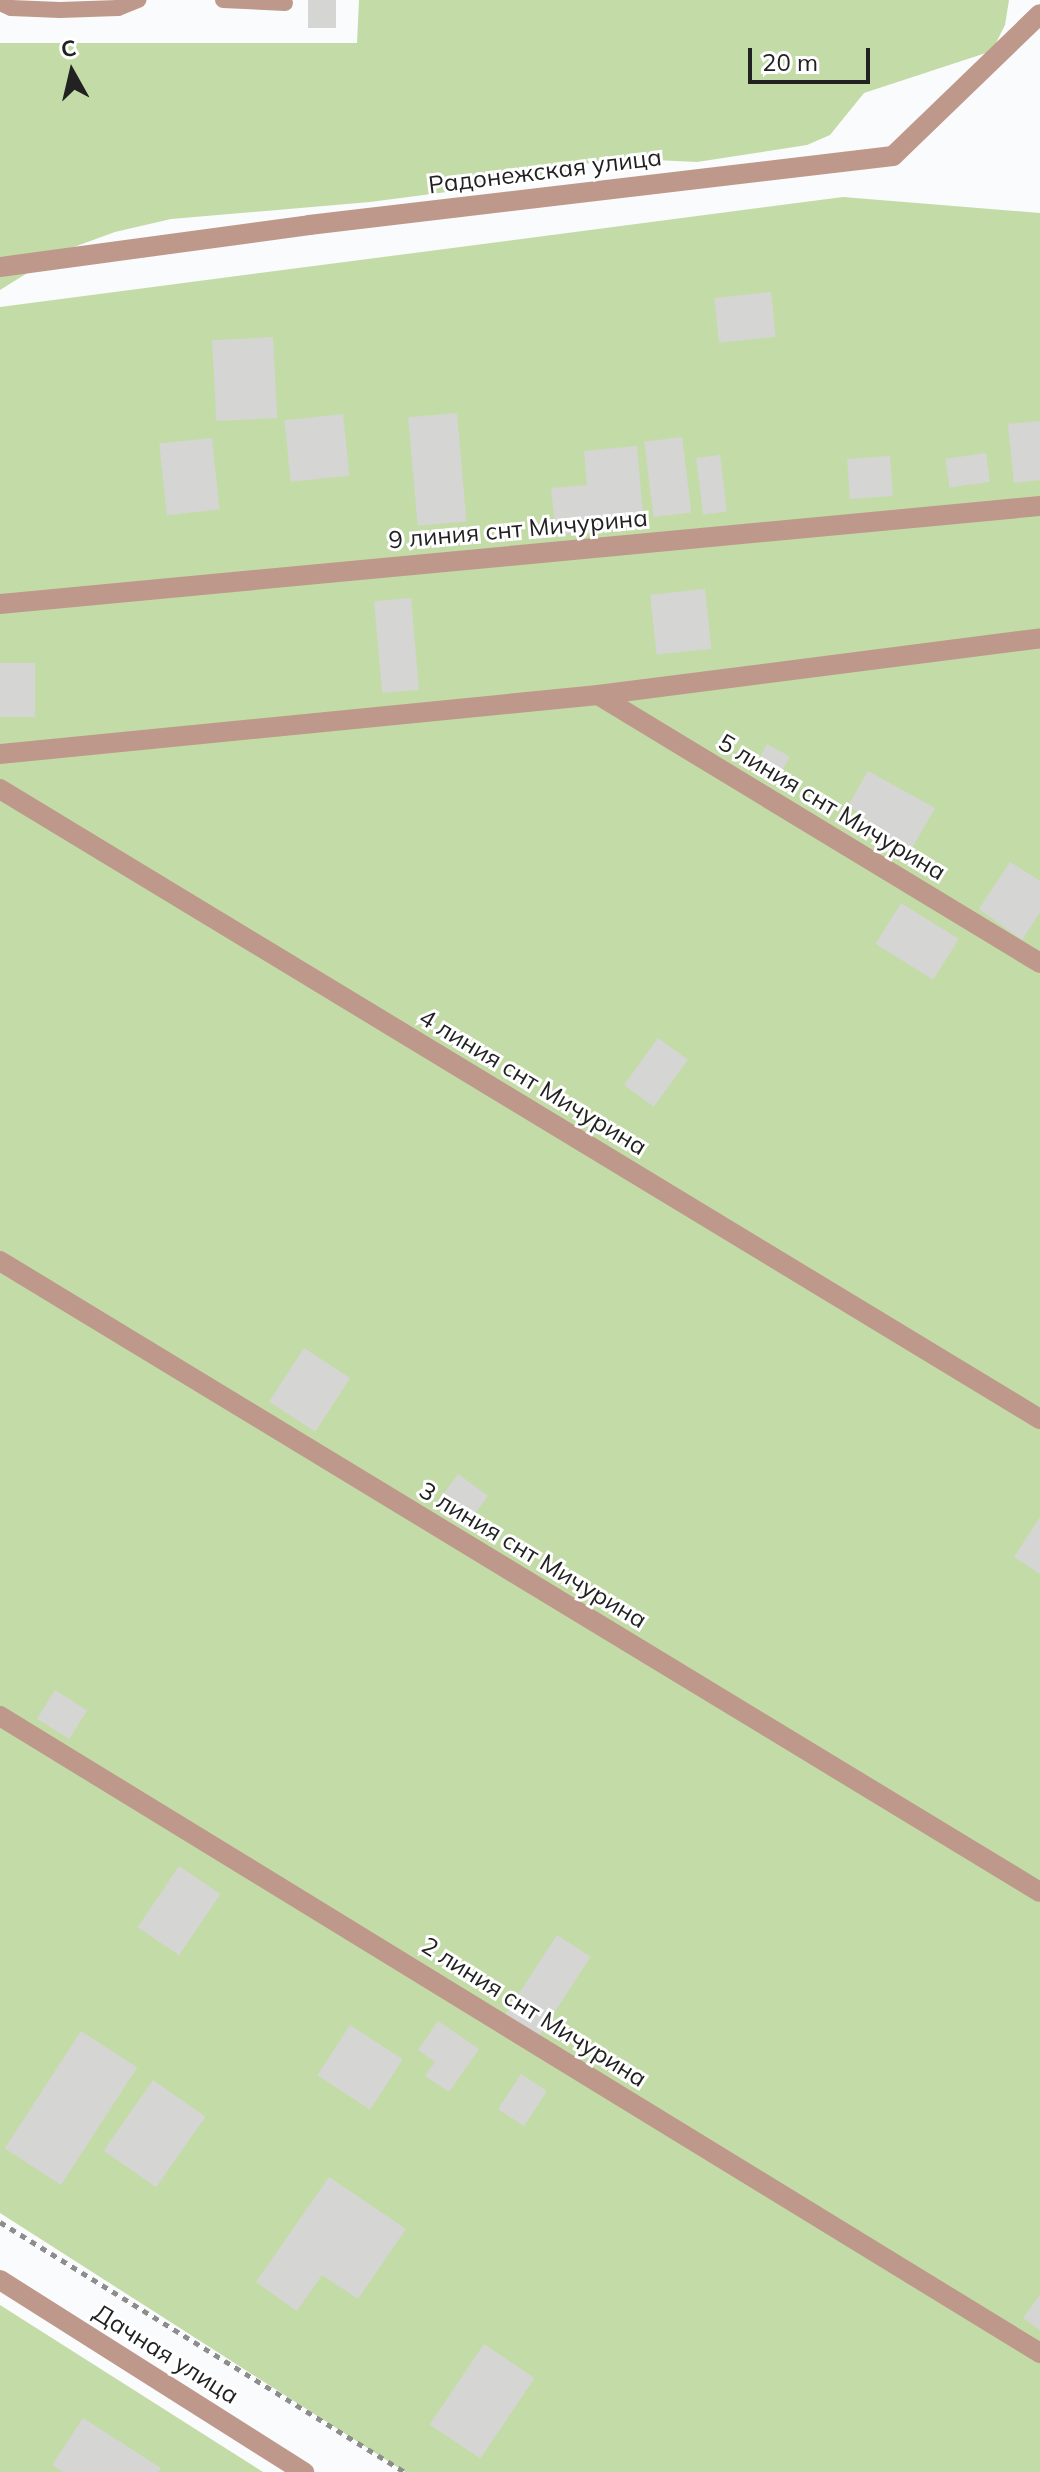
<!DOCTYPE html>
<html>
<head>
<meta charset="utf-8">
<style>
  body { margin:0 }
  #map { position:relative; width:1040px; height:2472px; overflow:hidden; background:#fafbfc; font-family:Mulish,sans-serif }
  div>[style] { position:absolute }
  [style*='--x'] { left:calc(var(--x)*1px); top:calc(var(--y)*1px); width:calc(var(--w)*1px); rotate:calc(var(--a)*1deg) }
  .green>* { inset:0; background:#c3dca7 }
  .building>* { inset:0; background:#d5d5d4; transform-origin:0 0 }
  .path>* { height:5px; margin-top:-2.5px; transform-origin:0; background:repeating-linear-gradient(90deg,#8d8d8e 0 6px,transparent 0 12px) }
  .service>* { height:16px; margin:-8px; padding:0 8px; transform-origin:8px; border-radius:8px; background:#be998b }
  .minor>* { height:20px; margin:-10px; padding:0 10px; transform-origin:10px; border-radius:10px; background:#be998b }
  span { translate:-50% -50%; white-space:nowrap; text-align:center; line-height:1.15; -webkit-text-stroke:6px #fff; paint-order:stroke }
  .street-label { font-size:24px; color:#222223 }
  .north { position:absolute; left:32px; top:32px; width:80px; height:80px; -webkit-text-stroke:6px #fff; paint-order:stroke; rotate:352deg; font-size:22px; font-weight:700; line-height:32px; text-align:center; color:#222223 }
  .north::after { content:''; display:block; margin:auto; width:28px; height:36px; background:#222223; clip-path:polygon(50% 0,100% 100%,50% 72%,0 100%) }
  .scale { position:absolute; left:748px; top:48px; width:122px; height:36px; box-sizing:border-box; border:4px solid #222223; border-top:0; padding-left:10px; font-size:24px; line-height:28px; white-space:nowrap; color:#222223; -webkit-text-stroke:6px #fff; paint-order:stroke }
</style>
</head>
<body>
<div id="map">
  <div class="green">
    <div style="clip-path:polygon(359px 0,1009px 0,1005px 25px,992px 51px,864px 93px,830px 135px,807px 145px,697px 162px,612px 158px,585px 164px,561px 177px,370px 202px,171px 219px,115px 232px,63px 251px,0 290px,0 43px,357px 43px)"></div>
    <div style="clip-path:polygon(843px 197px,1040px 213px,1040px 2472px,405px 2472px,0 2213px,0 307px)"></div>
    <div style="clip-path:polygon(0 2305px,263px 2472px,0 2472px)"></div>
  </div>
  <div class="building">
    <div style="left:308px;top:0;width:28px;height:28px"></div>
    <div style="left:771px;top:292px;width:45px;height:57px;rotate:84deg"></div>
    <div style="left:273px;top:337px;width:81px;height:61px;rotate:87deg"></div>
    <div style="left:457px;top:413px;width:109px;height:49px;rotate:85deg"></div>
    <div style="left:343px;top:414px;width:62px;height:59px;rotate:84deg"></div>
    <div style="clip-path:polygon(1040px 421px,1040px 480px,1014px 483px,1008px 424px)"></div>
    <div style="left:682px;top:437px;width:76px;height:38px;rotate:83deg"></div>
    <div style="left:212px;top:438px;width:72px;height:53px;rotate:84deg"></div>
    <div style="clip-path:polygon(637px 446px,644px 526px,556px 535px,551px 488px,587px 485px,584px 451px)"></div>
    <div style="left:986px;top:453px;width:29px;height:41px;rotate:82deg"></div>
    <div style="left:720px;top:455px;width:57px;height:24px;rotate:83deg"></div>
    <div style="left:890px;top:456px;width:40px;height:43px;rotate:86deg"></div>
    <div style="left:705px;top:589px;width:60px;height:55px;rotate:84deg"></div>
    <div style="left:411px;top:598px;width:92px;height:37px;rotate:85deg"></div>
    <div style="left:0;top:663px;width:35px;height:54px"></div>
    <div style="left:767px;top:744px;width:26px;height:31px;rotate:29deg"></div>
    <div style="clip-path:polygon(868px 771px,935px 808px,908px 855px,870px 835px,865px 816px,848px 806px)"></div>
    <div style="clip-path:polygon(1010px 862px,1040px 881px,1040px 912px,1022px 940px,979px 909px)"></div>
    <div style="left:901px;top:903px;width:68px;height:48px;rotate:32deg"></div>
    <div style="left:658px;top:1038px;width:37px;height:58px;rotate:36deg"></div>
    <div style="left:304px;top:1348px;width:55px;height:64px;rotate:33deg"></div>
    <div style="left:458px;top:1474px;width:37px;height:40px;rotate:36deg"></div>
    <div style="clip-path:polygon(1040px 1517px,1040px 1574px,1014px 1557px)"></div>
    <div style="left:55px;top:1690px;width:38px;height:34px;rotate:32deg"></div>
    <div style="left:179px;top:1866px;width:50px;height:74px;rotate:34deg"></div>
    <div style="left:557px;top:1935px;width:40px;height:103px;rotate:33deg"></div>
    <div style="clip-path:polygon(438px 2021px,479px 2049px,449px 2092px,425px 2076px,435px 2062px,418px 2050px)"></div>
    <div style="left:350px;top:2025px;width:63px;height:60px;rotate:33deg"></div>
    <div style="left:81px;top:2031px;width:67px;height:140px;rotate:33deg"></div>
    <div style="left:521px;top:2074px;width:31px;height:42px;rotate:33deg"></div>
    <div style="left:153px;top:2080px;width:64px;height:86px;rotate:35deg"></div>
    <div style="clip-path:polygon(329px 2177px,406px 2229px,358px 2299px,322px 2275px,297px 2311px,256px 2282px)"></div>
    <div style="clip-path:polygon(1040px 2295px,1040px 2330px,1023px 2318px)"></div>
    <div style="left:484px;top:2344px;width:61px;height:97px;rotate:34deg"></div>
    <div style="clip-path:polygon(83px 2418px,161px 2468px,158px 2472px,63px 2472px,52px 2465px)"></div>
  </div>
  <div class="path">
    <div style="--x:0;--y:2222;--w:476;--a:31.7"></div>
  </div>
  <div class="service">
    <div style="--x:223;--y:0;--w:62;--a:2.8"></div>
    <div style="--x:0;--y:3;--w:12;--a:24"></div>
    <div style="--x:11;--y:8;--w:49;--a:2.3"></div>
    <div style="--x:60;--y:10;--w:58;--a:-2"></div>
    <div style="--x:118;--y:8;--w:22;--a:-22"></div>
  </div>
  <div class="minor">
    <div style="--x:0;--y:267;--w:312;--a:-7.7"></div>
    <div style="--x:309;--y:225;--w:588;--a:-6.74"></div>
    <div style="--x:893;--y:156;--w:204;--a:-44"></div>
    <div style="--x:0;--y:604;--w:1045;--a:-5.38"></div>
    <div style="--x:598;--y:695;--w:517;--a:31.23"></div>
    <div style="--x:0;--y:754;--w:601;--a:-5.63"></div>
    <div style="--x:598;--y:695;--w:446;--a:-7.3"></div>
    <div style="--x:0;--y:789;--w:1216;--a:31.21"></div>
    <div style="--x:0;--y:1261;--w:1216;--a:31.25"></div>
    <div style="--x:0;--y:1716;--w:1220;--a:31.49"></div>
    <div style="--x:0;--y:2280;--w:360;--a:32.3"></div>
  </div>
  <div class="street-label">
    <span style="left:545px;top:171px;rotate:-7deg">Радонежская улица</span>
    <span style="left:518px;top:529px;rotate:-5deg">9 линия снт Мичурина</span>
    <span style="left:832px;top:807px;rotate:31deg">5 линия снт Мичурина</span>
    <span style="left:533px;top:1082px;rotate:31deg">4 линия снт Мичурина</span>
    <span style="left:533px;top:1555px;rotate:31deg">3 линия снт Мичурина</span>
    <span style="left:534px;top:2012px;rotate:32deg">2 линия снт Мичурина</span>
    <span style="left:166px;top:2354px;rotate:32deg">Дачная улица</span>
  </div>
  <div class="north">С</div>
  <div class="scale">20 m</div>
</div>
</body>
</html>
